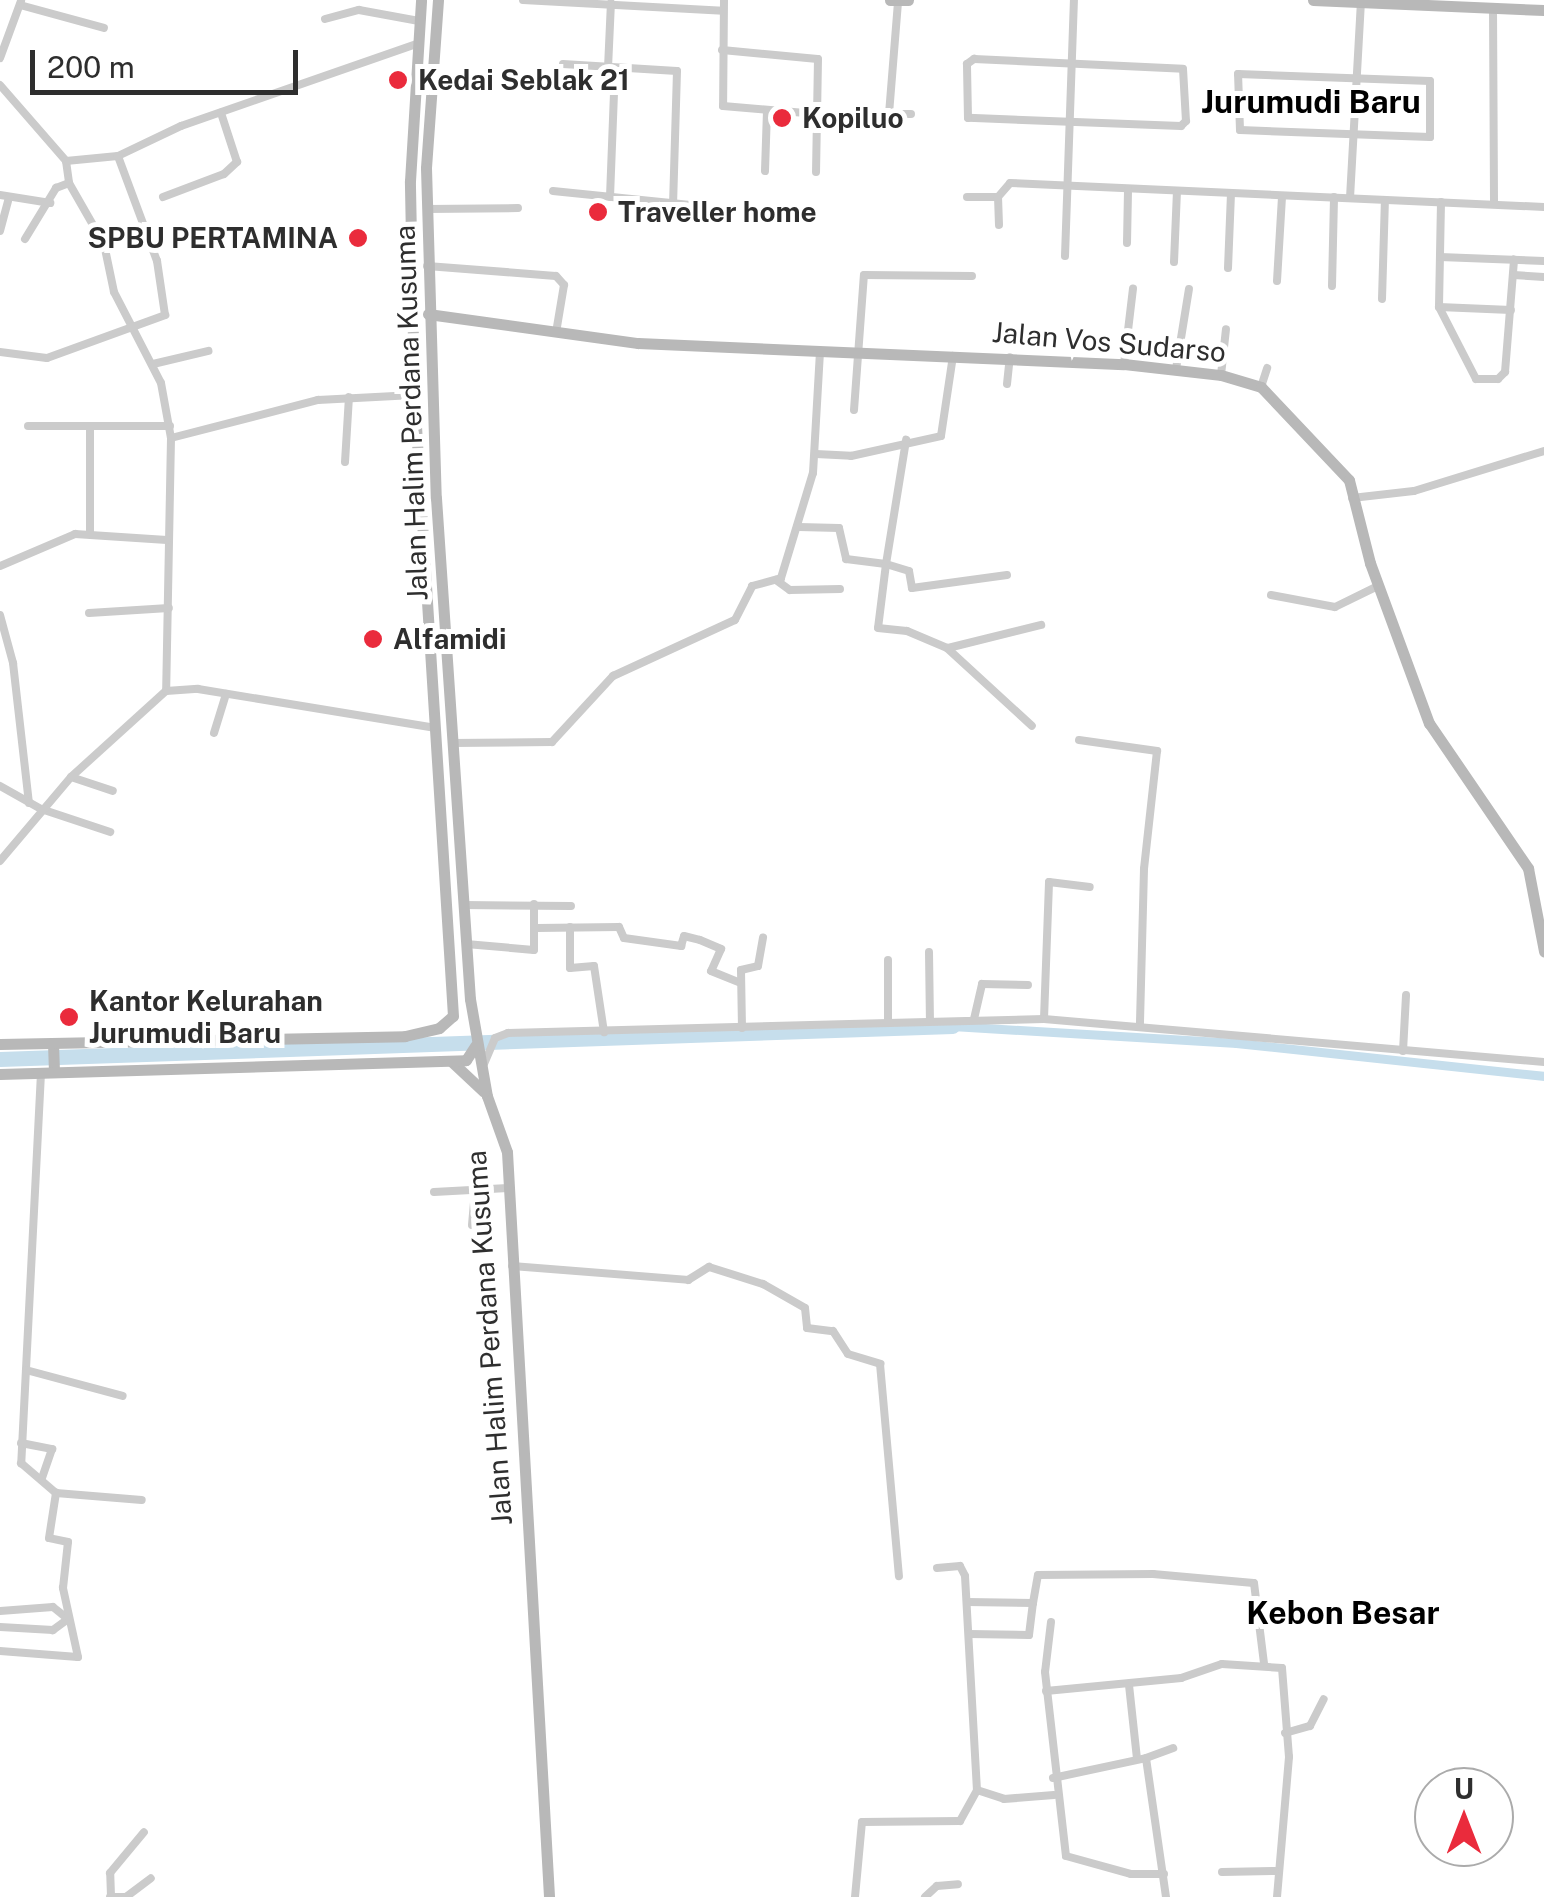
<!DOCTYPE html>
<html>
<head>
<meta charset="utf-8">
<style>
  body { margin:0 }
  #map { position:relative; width:1544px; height:1897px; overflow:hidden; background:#fff; font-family:"Public Sans",sans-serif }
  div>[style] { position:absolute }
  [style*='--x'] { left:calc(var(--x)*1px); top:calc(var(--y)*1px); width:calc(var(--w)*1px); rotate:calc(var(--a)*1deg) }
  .canal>* { height:9px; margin:-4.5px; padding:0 4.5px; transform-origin:4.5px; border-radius:4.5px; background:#c6deec }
  .river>* { height:15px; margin:-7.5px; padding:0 7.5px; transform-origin:7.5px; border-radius:7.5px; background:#c6deec }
  .street>* { height:8px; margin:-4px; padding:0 4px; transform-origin:4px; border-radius:4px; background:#cbcbcb }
  .secondary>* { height:11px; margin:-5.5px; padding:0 5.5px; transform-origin:5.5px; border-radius:5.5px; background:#b8b8b8 }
  .dots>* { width:28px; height:28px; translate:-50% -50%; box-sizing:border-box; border:5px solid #fff; border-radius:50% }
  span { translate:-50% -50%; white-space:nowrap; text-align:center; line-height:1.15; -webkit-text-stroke:10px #fff; paint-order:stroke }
  .poi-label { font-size:28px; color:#2e2e2e; font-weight:700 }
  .left { translate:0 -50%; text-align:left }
  .right { translate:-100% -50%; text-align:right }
  .street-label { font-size:28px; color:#2e2e2e }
  .quarter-label { font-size:32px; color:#000; font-weight:700 }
  .north { position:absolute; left:1414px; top:1767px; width:100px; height:100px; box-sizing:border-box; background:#fff; border:2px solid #ababab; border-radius:50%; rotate:0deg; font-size:28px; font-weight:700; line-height:40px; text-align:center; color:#2e2e2e }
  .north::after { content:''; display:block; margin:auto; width:35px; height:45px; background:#ea2b3c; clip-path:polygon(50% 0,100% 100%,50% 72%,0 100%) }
  .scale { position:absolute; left:30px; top:50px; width:268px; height:45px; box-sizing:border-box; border:5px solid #2e2e2e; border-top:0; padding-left:12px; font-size:30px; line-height:35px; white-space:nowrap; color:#2e2e2e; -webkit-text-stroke:8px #fff; paint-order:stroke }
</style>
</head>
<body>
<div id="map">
  <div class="canal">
    <div style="--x:952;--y:1026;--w:285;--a:3.4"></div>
    <div style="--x:1236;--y:1043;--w:310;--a:6.1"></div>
  </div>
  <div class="river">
    <div style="--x:0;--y:1059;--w:953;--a:-1.99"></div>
  </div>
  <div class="street">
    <div style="--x:523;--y:0;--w:200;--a:3.1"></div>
    <div style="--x:724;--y:0;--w:106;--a:90.5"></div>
    <div style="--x:723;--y:106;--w:94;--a:4.9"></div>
    <div style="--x:20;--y:5;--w:87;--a:15.3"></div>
    <div style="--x:1493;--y:8;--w:196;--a:89.7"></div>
    <div style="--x:325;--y:19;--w:35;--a:-15"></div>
    <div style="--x:359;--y:10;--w:61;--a:10.4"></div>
    <div style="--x:722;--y:50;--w:96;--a:5.4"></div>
    <div style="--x:818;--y:59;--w:113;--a:91"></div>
    <div style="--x:0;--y:58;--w:61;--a:-69.8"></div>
    <div style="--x:974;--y:59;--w:209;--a:2.7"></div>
    <div style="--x:1183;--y:69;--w:52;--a:86.7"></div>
    <div style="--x:1186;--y:121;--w:7;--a:135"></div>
    <div style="--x:1181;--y:126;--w:213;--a:-177.8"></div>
    <div style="--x:968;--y:118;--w:54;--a:-91.1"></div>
    <div style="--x:967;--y:64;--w:9;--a:-36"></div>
    <div style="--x:563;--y:64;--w:114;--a:3.5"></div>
    <div style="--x:677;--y:71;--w:131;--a:91.7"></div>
    <div style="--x:608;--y:68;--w:65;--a:-87.4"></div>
    <div style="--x:1238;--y:74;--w:192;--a:2.1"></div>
    <div style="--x:1430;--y:81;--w:56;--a:90"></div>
    <div style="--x:1430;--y:137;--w:190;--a:-177.9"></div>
    <div style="--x:1240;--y:130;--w:56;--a:-92"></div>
    <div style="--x:0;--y:85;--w:101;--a:49"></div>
    <div style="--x:66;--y:161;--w:22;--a:82"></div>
    <div style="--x:69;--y:183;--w:70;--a:60.2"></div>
    <div style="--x:104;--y:244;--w:49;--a:78.2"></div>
    <div style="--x:114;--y:292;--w:102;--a:62.7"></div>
    <div style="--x:161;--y:383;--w:56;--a:79.7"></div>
    <div style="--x:171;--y:438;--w:253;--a:91.1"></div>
    <div style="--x:875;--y:114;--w:36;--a:0"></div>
    <div style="--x:889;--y:114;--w:111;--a:-85.4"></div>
    <div style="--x:66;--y:161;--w:52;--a:-5.5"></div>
    <div style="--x:118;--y:156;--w:70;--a:-25.5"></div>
    <div style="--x:181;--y:126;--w:250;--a:-19.2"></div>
    <div style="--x:765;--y:171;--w:60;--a:-88.1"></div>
    <div style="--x:553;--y:191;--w:148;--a:5.8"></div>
    <div style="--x:0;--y:195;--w:51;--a:9.1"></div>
    <div style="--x:163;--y:197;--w:65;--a:-20.7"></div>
    <div style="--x:224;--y:174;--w:18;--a:-43"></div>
    <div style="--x:237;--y:162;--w:52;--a:-108.1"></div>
    <div style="--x:610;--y:197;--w:128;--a:-87.8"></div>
    <div style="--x:967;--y:197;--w:31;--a:0"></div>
    <div style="--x:1350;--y:198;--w:196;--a:-86.8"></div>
    <div style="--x:1441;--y:202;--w:105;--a:91.1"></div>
    <div style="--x:1439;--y:307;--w:81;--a:62.8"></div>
    <div style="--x:1476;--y:379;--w:22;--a:0"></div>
    <div style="--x:1498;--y:379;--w:10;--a:-45"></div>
    <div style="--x:1505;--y:372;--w:113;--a:-85.4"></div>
    <div style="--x:427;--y:209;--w:91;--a:-0.6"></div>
    <div style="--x:999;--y:225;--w:28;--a:-92"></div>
    <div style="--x:998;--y:197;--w:18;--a:-49"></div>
    <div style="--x:1010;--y:183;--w:535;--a:2.57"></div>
    <div style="--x:0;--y:231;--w:35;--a:-75"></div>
    <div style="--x:25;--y:239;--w:60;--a:-58.7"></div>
    <div style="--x:56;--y:188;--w:14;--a:-21"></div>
    <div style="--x:1127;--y:243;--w:54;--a:-88.9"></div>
    <div style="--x:1065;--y:256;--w:256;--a:-88"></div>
    <div style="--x:1440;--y:257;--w:104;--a:2.2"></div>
    <div style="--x:1174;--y:262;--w:71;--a:-87.6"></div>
    <div style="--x:427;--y:266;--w:129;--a:4.4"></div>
    <div style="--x:556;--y:276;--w:12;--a:48"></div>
    <div style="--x:564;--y:285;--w:43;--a:99.5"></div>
    <div style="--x:1228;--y:268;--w:74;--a:-87.7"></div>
    <div style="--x:1514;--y:275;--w:30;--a:4"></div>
    <div style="--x:1277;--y:281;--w:85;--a:-86.6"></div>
    <div style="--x:1332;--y:286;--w:89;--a:-88.7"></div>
    <div style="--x:1382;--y:299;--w:99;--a:-88.3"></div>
    <div style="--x:1439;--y:307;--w:72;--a:2.4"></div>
    <div style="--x:0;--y:352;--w:47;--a:7.3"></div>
    <div style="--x:47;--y:358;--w:126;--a:-20"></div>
    <div style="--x:165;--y:315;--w:55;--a:-98.4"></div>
    <div style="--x:157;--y:261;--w:112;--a:-110.4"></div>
    <div style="--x:153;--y:364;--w:57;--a:-13.3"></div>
    <div style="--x:1124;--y:364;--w:76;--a:-83.2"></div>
    <div style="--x:1176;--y:369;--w:81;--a:-80.8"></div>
    <div style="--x:1221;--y:375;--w:46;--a:-83.8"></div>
    <div style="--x:1007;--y:384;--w:27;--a:-84"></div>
    <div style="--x:1261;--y:387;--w:20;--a:-72"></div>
    <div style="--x:854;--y:410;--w:135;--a:-85.8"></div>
    <div style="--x:864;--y:275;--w:108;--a:0.5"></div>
    <div style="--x:28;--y:426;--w:142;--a:0"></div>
    <div style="--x:90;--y:426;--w:107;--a:90"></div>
    <div style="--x:171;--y:438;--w:152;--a:-14.5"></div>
    <div style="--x:318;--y:400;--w:96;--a:-3"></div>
    <div style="--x:816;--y:454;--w:35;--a:3"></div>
    <div style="--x:851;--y:456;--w:92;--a:-12.5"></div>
    <div style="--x:941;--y:436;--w:81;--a:-81.5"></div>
    <div style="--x:345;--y:462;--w:65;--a:-86.5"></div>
    <div style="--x:1352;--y:498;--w:62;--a:-6.4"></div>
    <div style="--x:1414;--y:491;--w:136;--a:-17.1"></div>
    <div style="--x:799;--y:527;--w:40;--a:1.4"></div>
    <div style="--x:839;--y:528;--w:32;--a:77"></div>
    <div style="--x:846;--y:559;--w:40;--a:7.1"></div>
    <div style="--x:886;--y:564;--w:126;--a:-80.8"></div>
    <div style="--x:0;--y:566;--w:82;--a:-23.1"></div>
    <div style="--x:75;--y:534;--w:92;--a:3.7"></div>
    <div style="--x:1007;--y:575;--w:96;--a:172.2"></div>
    <div style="--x:912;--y:588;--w:17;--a:-100"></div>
    <div style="--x:909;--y:571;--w:24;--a:-163"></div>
    <div style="--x:886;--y:564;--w:64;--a:97.1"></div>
    <div style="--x:878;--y:628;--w:29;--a:6"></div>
    <div style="--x:907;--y:631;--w:43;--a:23"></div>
    <div style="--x:947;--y:648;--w:115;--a:42.5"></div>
    <div style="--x:776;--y:580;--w:17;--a:36"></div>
    <div style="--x:790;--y:590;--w:50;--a:-1.1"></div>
    <div style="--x:1271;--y:595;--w:65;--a:10.6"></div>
    <div style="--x:1335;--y:607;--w:48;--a:-26"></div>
    <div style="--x:89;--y:613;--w:80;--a:-3.6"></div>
    <div style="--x:0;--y:615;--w:50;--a:74.8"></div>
    <div style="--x:13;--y:663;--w:141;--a:83.5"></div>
    <div style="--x:948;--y:648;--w:96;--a:-13.9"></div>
    <div style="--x:214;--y:733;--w:41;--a:-72.9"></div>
    <div style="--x:1079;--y:740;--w:79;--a:8"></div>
    <div style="--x:1157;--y:751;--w:119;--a:96.3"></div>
    <div style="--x:1144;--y:869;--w:155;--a:91.5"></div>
    <div style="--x:452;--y:743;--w:100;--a:-0.6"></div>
    <div style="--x:552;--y:742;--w:90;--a:-47.3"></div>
    <div style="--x:613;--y:676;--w:134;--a:-24.7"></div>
    <div style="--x:735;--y:620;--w:38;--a:-63"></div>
    <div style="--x:752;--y:586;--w:30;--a:-15"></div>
    <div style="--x:781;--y:578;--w:110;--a:-73.1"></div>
    <div style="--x:813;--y:473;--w:121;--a:-86.7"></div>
    <div style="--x:71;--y:777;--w:44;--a:18.4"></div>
    <div style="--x:0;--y:786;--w:47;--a:29.3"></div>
    <div style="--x:41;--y:809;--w:73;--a:18.4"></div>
    <div style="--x:0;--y:861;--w:110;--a:-49.8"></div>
    <div style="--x:71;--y:777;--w:128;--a:-42.2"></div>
    <div style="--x:166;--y:691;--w:32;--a:-4"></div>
    <div style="--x:198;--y:689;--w:241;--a:9.3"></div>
    <div style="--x:463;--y:905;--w:108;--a:0.5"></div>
    <div style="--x:570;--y:927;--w:41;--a:90"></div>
    <div style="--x:570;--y:968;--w:24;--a:-5"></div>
    <div style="--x:594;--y:966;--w:67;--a:81.4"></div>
    <div style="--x:537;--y:928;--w:82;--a:-0.7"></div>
    <div style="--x:619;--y:927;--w:12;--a:66"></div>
    <div style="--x:624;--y:938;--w:58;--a:8"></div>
    <div style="--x:681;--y:946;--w:10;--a:-73"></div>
    <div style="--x:684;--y:936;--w:16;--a:14"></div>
    <div style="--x:700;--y:940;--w:23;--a:23"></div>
    <div style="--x:721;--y:949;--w:24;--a:114"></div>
    <div style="--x:711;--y:971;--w:31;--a:22"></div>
    <div style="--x:466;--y:944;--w:68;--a:5"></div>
    <div style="--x:534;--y:950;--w:46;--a:-90"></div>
    <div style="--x:929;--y:952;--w:69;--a:89.2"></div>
    <div style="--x:974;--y:1019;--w:36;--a:-77"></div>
    <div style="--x:982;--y:984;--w:46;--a:1.2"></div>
    <div style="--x:1044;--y:1019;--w:137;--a:-87.9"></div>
    <div style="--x:1049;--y:882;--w:41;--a:7"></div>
    <div style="--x:888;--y:1023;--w:63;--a:-90"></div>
    <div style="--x:742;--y:1028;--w:58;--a:-91"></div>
    <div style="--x:741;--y:970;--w:17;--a:-13"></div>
    <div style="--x:758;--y:966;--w:29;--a:-80"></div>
    <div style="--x:1403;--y:1051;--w:56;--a:-86.9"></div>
    <div style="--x:484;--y:1064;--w:28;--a:-67"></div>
    <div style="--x:495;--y:1038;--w:14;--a:-21"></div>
    <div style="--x:508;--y:1033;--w:536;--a:-1.5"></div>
    <div style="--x:1044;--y:1019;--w:502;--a:4.92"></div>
    <div style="--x:41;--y:1073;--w:391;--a:92.9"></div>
    <div style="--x:21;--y:1463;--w:46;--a:40.6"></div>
    <div style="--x:56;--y:1493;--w:86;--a:4.7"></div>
    <div style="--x:434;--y:1192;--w:74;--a:-3.1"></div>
    <div style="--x:472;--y:1225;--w:35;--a:-85"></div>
    <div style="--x:512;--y:1266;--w:177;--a:4.5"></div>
    <div style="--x:688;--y:1280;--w:25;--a:-32"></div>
    <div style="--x:709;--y:1267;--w:57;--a:17.5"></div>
    <div style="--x:763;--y:1284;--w:48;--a:29.7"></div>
    <div style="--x:805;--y:1308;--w:20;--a:84"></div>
    <div style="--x:807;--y:1328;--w:26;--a:7"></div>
    <div style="--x:833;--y:1331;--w:27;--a:57"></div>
    <div style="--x:848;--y:1354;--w:34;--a:17"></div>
    <div style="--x:880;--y:1364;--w:213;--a:84.9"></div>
    <div style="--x:26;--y:1370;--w:100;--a:15"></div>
    <div style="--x:21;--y:1443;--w:32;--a:11"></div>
    <div style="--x:52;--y:1449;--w:31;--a:109"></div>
    <div style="--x:937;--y:1568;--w:23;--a:-5"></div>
    <div style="--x:960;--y:1566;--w:11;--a:63"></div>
    <div style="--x:965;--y:1576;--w:214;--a:86.8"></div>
    <div style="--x:967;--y:1602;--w:66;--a:0.9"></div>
    <div style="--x:1033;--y:1603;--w:28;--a:-80"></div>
    <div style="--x:1038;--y:1575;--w:115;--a:-0.5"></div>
    <div style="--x:1153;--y:1574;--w:101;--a:5.1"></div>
    <div style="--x:1254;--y:1583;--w:81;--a:82.9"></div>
    <div style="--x:0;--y:1611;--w:53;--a:-4.3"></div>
    <div style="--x:53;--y:1607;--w:19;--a:39"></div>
    <div style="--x:68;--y:1619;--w:19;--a:144"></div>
    <div style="--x:53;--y:1630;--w:53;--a:-176.8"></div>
    <div style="--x:1051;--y:1622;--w:50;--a:96.8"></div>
    <div style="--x:1045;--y:1672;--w:185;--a:83.5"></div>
    <div style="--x:1066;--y:1856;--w:67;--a:15.5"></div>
    <div style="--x:1131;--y:1874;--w:33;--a:0"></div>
    <div style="--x:969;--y:1634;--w:60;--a:1"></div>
    <div style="--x:1029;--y:1635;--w:32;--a:-83"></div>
    <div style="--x:0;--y:1651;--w:78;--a:4.4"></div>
    <div style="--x:78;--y:1657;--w:71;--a:-102.3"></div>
    <div style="--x:63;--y:1588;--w:46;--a:-83.8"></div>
    <div style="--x:68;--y:1542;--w:19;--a:-168"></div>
    <div style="--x:49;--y:1538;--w:46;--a:-81.2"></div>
    <div style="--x:1129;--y:1685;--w:74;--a:83.8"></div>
    <div style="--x:1046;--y:1691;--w:136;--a:-5.5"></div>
    <div style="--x:1181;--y:1678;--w:43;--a:-18.9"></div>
    <div style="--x:1222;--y:1664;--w:60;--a:3.8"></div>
    <div style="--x:1282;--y:1668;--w:89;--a:85.5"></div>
    <div style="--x:1289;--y:1757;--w:141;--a:94.9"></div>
    <div style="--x:1285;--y:1733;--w:26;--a:-16"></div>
    <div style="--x:1310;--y:1726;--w:30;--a:-63"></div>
    <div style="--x:1053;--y:1778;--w:95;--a:-12.1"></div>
    <div style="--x:1222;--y:1872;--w:53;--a:-1.1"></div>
    <div style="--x:111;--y:1896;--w:23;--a:-92"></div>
    <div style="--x:110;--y:1873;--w:53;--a:-50.3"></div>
    <div style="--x:110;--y:1897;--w:16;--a:0"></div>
    <div style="--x:126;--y:1897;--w:31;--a:-37"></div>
    <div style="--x:855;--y:1897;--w:75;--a:-84.7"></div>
    <div style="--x:862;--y:1822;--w:98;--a:-0.6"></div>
    <div style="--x:960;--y:1821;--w:35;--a:-61"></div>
    <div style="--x:977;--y:1790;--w:28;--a:18"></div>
    <div style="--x:1004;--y:1799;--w:50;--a:-4.6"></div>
    <div style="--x:925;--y:1897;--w:16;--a:-43"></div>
    <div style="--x:937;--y:1886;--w:21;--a:-5"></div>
    <div style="--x:1166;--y:1897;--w:140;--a:-98.2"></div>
    <div style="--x:1146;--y:1758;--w:29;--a:-20"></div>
  </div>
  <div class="secondary">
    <div style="--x:438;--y:0;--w:168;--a:94.1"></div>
    <div style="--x:426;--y:168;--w:330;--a:88.3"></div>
    <div style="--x:436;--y:498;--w:502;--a:86.12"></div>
    <div style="--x:470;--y:999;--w:98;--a:80.1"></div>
    <div style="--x:487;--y:1096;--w:59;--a:70.3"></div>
    <div style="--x:507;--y:1152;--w:746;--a:86.77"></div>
    <div style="--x:890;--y:0;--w:18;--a:0"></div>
    <div style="--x:1313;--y:0;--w:231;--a:2.5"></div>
    <div style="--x:428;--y:314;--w:212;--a:7.9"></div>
    <div style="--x:638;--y:343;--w:486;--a:2.5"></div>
    <div style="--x:1124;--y:364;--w:98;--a:6.5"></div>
    <div style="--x:1221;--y:375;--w:42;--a:16.7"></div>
    <div style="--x:1261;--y:387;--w:128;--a:46.6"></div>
    <div style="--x:1349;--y:480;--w:86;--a:75.8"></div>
    <div style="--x:1370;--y:563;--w:171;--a:69.8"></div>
    <div style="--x:1429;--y:723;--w:176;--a:55.7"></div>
    <div style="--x:1528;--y:868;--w:85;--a:79.1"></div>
    <div style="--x:53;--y:1043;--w:29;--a:88"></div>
    <div style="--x:0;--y:1044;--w:405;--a:-1.1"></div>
    <div style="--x:405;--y:1036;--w:35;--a:-13"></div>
    <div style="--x:439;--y:1028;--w:18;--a:-41"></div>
    <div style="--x:453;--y:1016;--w:622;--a:-93.59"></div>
    <div style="--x:414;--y:395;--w:214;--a:-91.1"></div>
    <div style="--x:410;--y:181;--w:181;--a:-86.5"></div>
    <div style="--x:451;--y:1061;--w:45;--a:43.2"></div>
    <div style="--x:0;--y:1074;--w:466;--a:-1.7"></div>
    <div style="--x:466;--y:1060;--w:17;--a:-57"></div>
  </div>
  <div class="dots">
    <div style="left:398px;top:80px;background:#ea2b3c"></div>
    <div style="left:782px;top:118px;background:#ea2b3c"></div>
    <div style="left:598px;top:212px;background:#ea2b3c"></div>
    <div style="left:358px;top:238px;background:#ea2b3c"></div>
    <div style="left:373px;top:639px;background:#ea2b3c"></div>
    <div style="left:69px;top:1017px;background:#ea2b3c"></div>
  </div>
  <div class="poi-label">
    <span class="left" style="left:418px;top:80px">Kedai Seblak 21</span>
    <span class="left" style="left:802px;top:118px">Kopiluo</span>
    <span class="left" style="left:618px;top:212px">Traveller home</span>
    <span class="right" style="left:338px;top:238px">SPBU PERTAMINA</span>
    <span class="left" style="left:393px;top:639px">Alfamidi</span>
    <span class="left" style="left:89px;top:1017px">Kantor Kelurahan<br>Jurumudi Baru</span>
  </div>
  <div class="street-label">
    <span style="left:1109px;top:342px;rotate:5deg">Jalan Vos Sudarso</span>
    <span style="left:411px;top:413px;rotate:-92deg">Jalan Halim Perdana Kusuma</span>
    <span style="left:489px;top:1338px;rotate:-94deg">Jalan Halim Perdana Kusuma</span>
  </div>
  <div class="quarter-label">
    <span style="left:1311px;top:102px">Jurumudi Baru</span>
    <span style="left:1343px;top:1613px">Kebon Besar</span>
  </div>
  <div class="north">U</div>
  <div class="scale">200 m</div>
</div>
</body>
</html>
